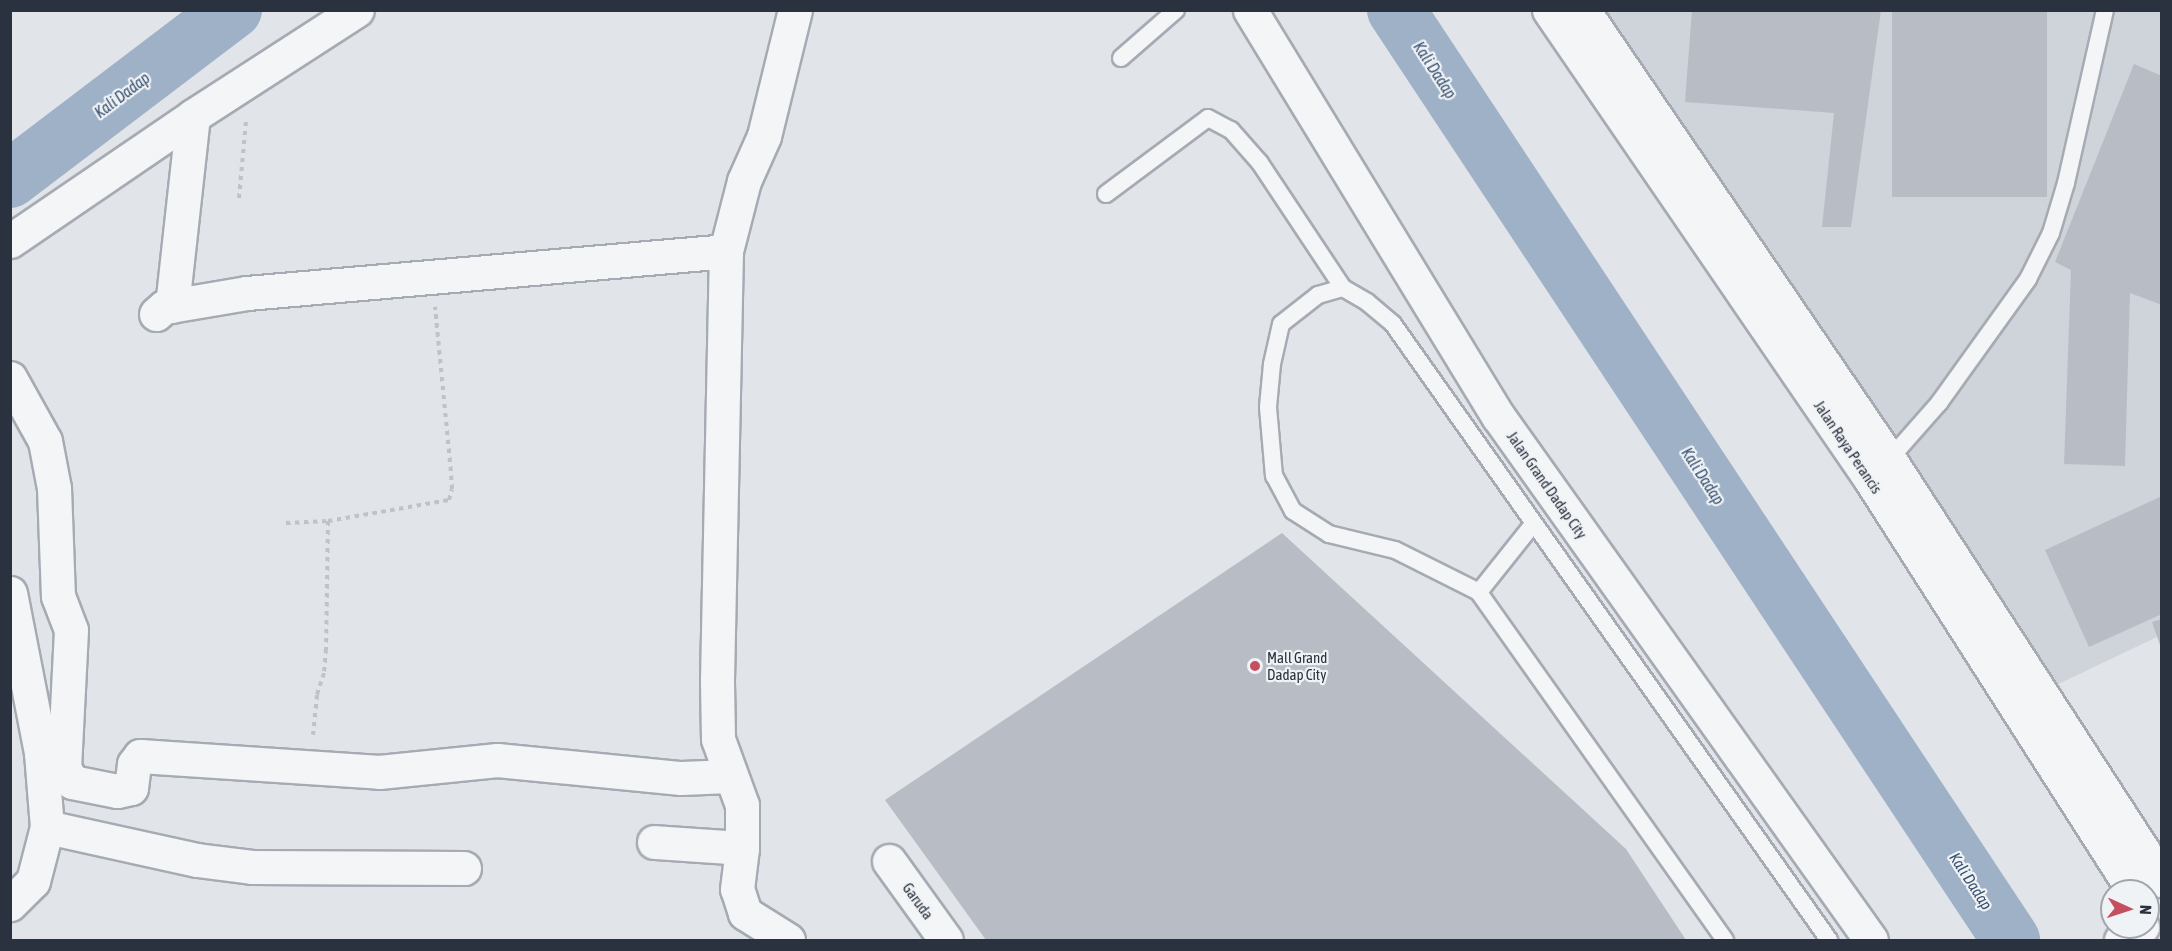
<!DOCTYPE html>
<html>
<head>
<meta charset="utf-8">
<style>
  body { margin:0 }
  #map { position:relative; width:2172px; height:951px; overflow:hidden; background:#e1e4e9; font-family:"Asap Condensed",sans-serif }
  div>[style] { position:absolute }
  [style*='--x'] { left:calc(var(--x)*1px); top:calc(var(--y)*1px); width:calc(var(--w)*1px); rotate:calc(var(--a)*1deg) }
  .built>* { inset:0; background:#cfd3da }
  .river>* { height:58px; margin:-29px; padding:0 29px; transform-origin:29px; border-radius:29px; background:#9eb1c6 }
  .building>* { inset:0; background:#b8bdc5; transform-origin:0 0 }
  .path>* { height:4px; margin-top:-2px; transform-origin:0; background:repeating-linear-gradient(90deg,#bfc2c7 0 4.5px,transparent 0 9px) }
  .roads { filter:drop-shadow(2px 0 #a6abb3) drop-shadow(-2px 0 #a6abb3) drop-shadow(0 2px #a6abb3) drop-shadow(0 -2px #a6abb3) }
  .service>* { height:16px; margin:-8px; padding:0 8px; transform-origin:8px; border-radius:8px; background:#f3f5f7 }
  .minor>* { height:33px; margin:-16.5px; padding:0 16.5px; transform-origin:16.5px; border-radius:16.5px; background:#f3f5f7 }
  .tertiary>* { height:33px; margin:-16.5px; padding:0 16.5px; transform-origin:16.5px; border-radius:16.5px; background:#f3f5f7 }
  .dots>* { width:16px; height:16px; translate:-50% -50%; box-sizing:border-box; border:3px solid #f0f3f6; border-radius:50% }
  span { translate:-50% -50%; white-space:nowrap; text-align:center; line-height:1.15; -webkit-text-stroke:4.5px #f0f3f6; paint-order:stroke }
  .street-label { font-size:15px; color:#2a323f }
  .poi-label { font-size:15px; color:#2a323f }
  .left { translate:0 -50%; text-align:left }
  .water-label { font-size:16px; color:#375070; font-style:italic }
  .frame { position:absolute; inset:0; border:12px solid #2a323f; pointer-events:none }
  .north { position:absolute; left:2100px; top:879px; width:60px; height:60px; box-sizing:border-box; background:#f0f3f6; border:2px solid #a1a6ad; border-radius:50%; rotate:93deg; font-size:16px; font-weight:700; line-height:24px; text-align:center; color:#2a323f }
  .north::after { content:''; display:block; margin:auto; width:21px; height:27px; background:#c54f5f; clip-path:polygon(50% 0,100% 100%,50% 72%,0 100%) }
</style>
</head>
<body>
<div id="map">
  <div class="built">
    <div style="clip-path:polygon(1603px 11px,2161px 11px,2161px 635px,2050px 688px)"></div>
  </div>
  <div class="river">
    <div style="--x:1396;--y:10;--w:1115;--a:56.52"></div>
    <div style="--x:10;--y:179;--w:280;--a:-37.2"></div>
  </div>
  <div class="building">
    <div style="clip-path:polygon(1692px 10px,1881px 10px,1851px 227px,1822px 227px,1834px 113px,1685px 102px)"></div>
    <div style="left:1892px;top:10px;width:155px;height:187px"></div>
    <div style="clip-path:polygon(2134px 64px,2162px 76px,2162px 305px,2130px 293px,2125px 466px,2064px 464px,2071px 270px,2055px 262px)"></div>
    <div style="clip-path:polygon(2162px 496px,2162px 614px,2089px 647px,2045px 550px)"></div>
    <div style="clip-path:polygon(1282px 533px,1626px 849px,1686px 940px,986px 940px,885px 800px)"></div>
    <div style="clip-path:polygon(2162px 619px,2162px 648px,2161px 648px,2152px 622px)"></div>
  </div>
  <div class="path">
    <div style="--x:239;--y:198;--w:77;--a:-84.8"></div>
    <div style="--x:328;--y:521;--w:123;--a:-9.8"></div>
    <div style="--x:449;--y:500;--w:11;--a:-75"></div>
    <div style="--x:452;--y:489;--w:27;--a:-94"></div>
    <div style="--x:450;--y:462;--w:156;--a:-95.5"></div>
    <div style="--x:286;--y:523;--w:42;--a:-2.7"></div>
    <div style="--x:328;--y:521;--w:128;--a:90.9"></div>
    <div style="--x:326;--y:649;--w:24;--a:95"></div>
    <div style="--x:324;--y:673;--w:23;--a:108"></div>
    <div style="--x:317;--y:695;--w:40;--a:95.7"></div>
  </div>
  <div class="roads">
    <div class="service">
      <div style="--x:1121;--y:58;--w:73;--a:-41.1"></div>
      <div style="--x:1106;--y:194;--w:127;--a:-36.7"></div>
      <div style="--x:1208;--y:118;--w:26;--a:28"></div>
      <div style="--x:1231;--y:130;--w:44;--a:48.7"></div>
      <div style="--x:1260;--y:163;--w:150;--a:56.4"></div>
      <div style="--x:1887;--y:462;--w:79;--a:-48.6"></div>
      <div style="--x:1939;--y:403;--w:153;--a:-54.3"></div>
      <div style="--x:2028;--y:279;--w:51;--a:-63.4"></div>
      <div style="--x:2051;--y:233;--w:52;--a:-73.3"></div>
      <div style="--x:2066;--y:183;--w:177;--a:-77.3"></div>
      <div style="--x:1479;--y:592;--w:87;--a:-51.5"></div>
      <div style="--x:1725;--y:940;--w:426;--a:-125.3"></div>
      <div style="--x:1479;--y:592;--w:94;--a:-153.4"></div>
      <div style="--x:1395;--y:550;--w:68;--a:-166.4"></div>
      <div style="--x:1329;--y:534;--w:43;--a:-147.4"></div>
      <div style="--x:1293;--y:511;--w:40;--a:-118"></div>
      <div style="--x:1274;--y:476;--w:69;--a:-95"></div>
      <div style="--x:1268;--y:407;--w:43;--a:-84.7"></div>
      <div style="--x:1272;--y:364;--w:41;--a:-77.3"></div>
      <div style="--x:1281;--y:324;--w:47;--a:-38.1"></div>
      <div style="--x:1318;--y:295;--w:26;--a:-16"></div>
      <div style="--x:1343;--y:288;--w:28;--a:30"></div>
      <div style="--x:1367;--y:302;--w:34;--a:40"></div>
      <div style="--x:1393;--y:324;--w:755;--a:54.71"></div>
    </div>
    <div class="minor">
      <div style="--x:1250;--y:10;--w:476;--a:58.6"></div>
      <div style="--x:1498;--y:416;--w:643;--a:54.56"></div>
      <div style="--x:10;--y:241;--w:222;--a:-34.3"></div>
      <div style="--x:193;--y:116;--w:195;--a:-32.9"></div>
      <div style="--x:172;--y:306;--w:191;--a:-83.7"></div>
      <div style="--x:156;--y:314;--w:11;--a:-41"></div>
      <div style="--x:164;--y:307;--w:84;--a:-9.6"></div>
      <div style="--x:247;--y:293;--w:481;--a:-5"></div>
      <div style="--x:10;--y:378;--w:72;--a:60.9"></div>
      <div style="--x:45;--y:441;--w:48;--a:79.2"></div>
      <div style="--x:54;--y:488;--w:108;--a:87.9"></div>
      <div style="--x:58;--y:596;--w:36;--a:69"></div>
      <div style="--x:71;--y:630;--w:138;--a:92.9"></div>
      <div style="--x:64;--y:768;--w:16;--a:60"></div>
      <div style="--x:72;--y:782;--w:46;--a:11.3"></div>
      <div style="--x:117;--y:791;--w:14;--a:-12"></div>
      <div style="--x:131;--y:788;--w:24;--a:-83"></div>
      <div style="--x:134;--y:764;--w:10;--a:-53"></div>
      <div style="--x:140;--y:756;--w:240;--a:3.8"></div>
      <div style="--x:379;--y:772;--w:119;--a:-5.8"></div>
      <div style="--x:497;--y:760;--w:185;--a:5.6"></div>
      <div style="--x:681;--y:778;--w:49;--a:-2.3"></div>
      <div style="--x:10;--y:593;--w:163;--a:79"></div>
      <div style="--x:41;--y:753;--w:74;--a:85.4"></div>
      <div style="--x:47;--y:827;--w:56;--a:104.5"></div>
      <div style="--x:33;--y:881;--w:33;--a:135"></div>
      <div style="--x:47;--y:827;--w:154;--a:12.4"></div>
      <div style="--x:197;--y:860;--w:55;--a:7.3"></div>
      <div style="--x:252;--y:867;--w:212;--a:0.3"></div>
      <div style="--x:654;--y:842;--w:88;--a:3.9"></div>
      <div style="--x:889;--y:861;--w:97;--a:54.2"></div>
      <div style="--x:788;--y:940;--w:51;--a:-147.9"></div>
      <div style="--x:745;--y:913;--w:25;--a:-108"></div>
      <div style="--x:737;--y:889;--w:41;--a:-83"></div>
      <div style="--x:742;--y:848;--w:43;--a:-90"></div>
      <div style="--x:742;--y:805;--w:70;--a:-110"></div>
      <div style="--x:718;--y:739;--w:59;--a:-91"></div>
      <div style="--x:717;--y:680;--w:429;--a:-88.8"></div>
      <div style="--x:726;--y:251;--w:72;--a:-75.6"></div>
      <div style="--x:744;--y:181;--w:49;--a:-66"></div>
      <div style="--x:764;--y:136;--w:130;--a:-76.2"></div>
    </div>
    <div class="tertiary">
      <div style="--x:1549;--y:10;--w:570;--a:55.58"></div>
      <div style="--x:1871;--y:480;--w:488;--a:57.4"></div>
      <div style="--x:1583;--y:10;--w:543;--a:55.73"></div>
      <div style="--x:1889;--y:459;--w:502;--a:57.04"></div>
      <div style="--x:2121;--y:940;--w:25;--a:-32"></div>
    </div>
  </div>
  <div class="dots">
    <div style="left:1255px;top:666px;background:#c54f5f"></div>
  </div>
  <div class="street-label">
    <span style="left:1848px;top:447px;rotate:56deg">Jalan Raya Perancis</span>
    <span style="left:1547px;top:485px;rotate:55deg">Jalan Grand Dadap City</span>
    <span style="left:918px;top:901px;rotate:54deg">Garuda</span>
  </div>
  <div class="poi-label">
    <span class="left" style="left:1267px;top:666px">Mall Grand<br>Dadap City</span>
  </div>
  <div class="water-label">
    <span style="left:1435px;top:70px;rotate:57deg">Kali Dadap</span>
    <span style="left:122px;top:95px;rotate:-37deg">Kali Dadap</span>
    <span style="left:1703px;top:476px;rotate:57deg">Kali Dadap</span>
    <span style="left:1971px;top:881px;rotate:57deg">Kali Dadap</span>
  </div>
  <div class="frame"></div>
  <div class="north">N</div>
</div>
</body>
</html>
